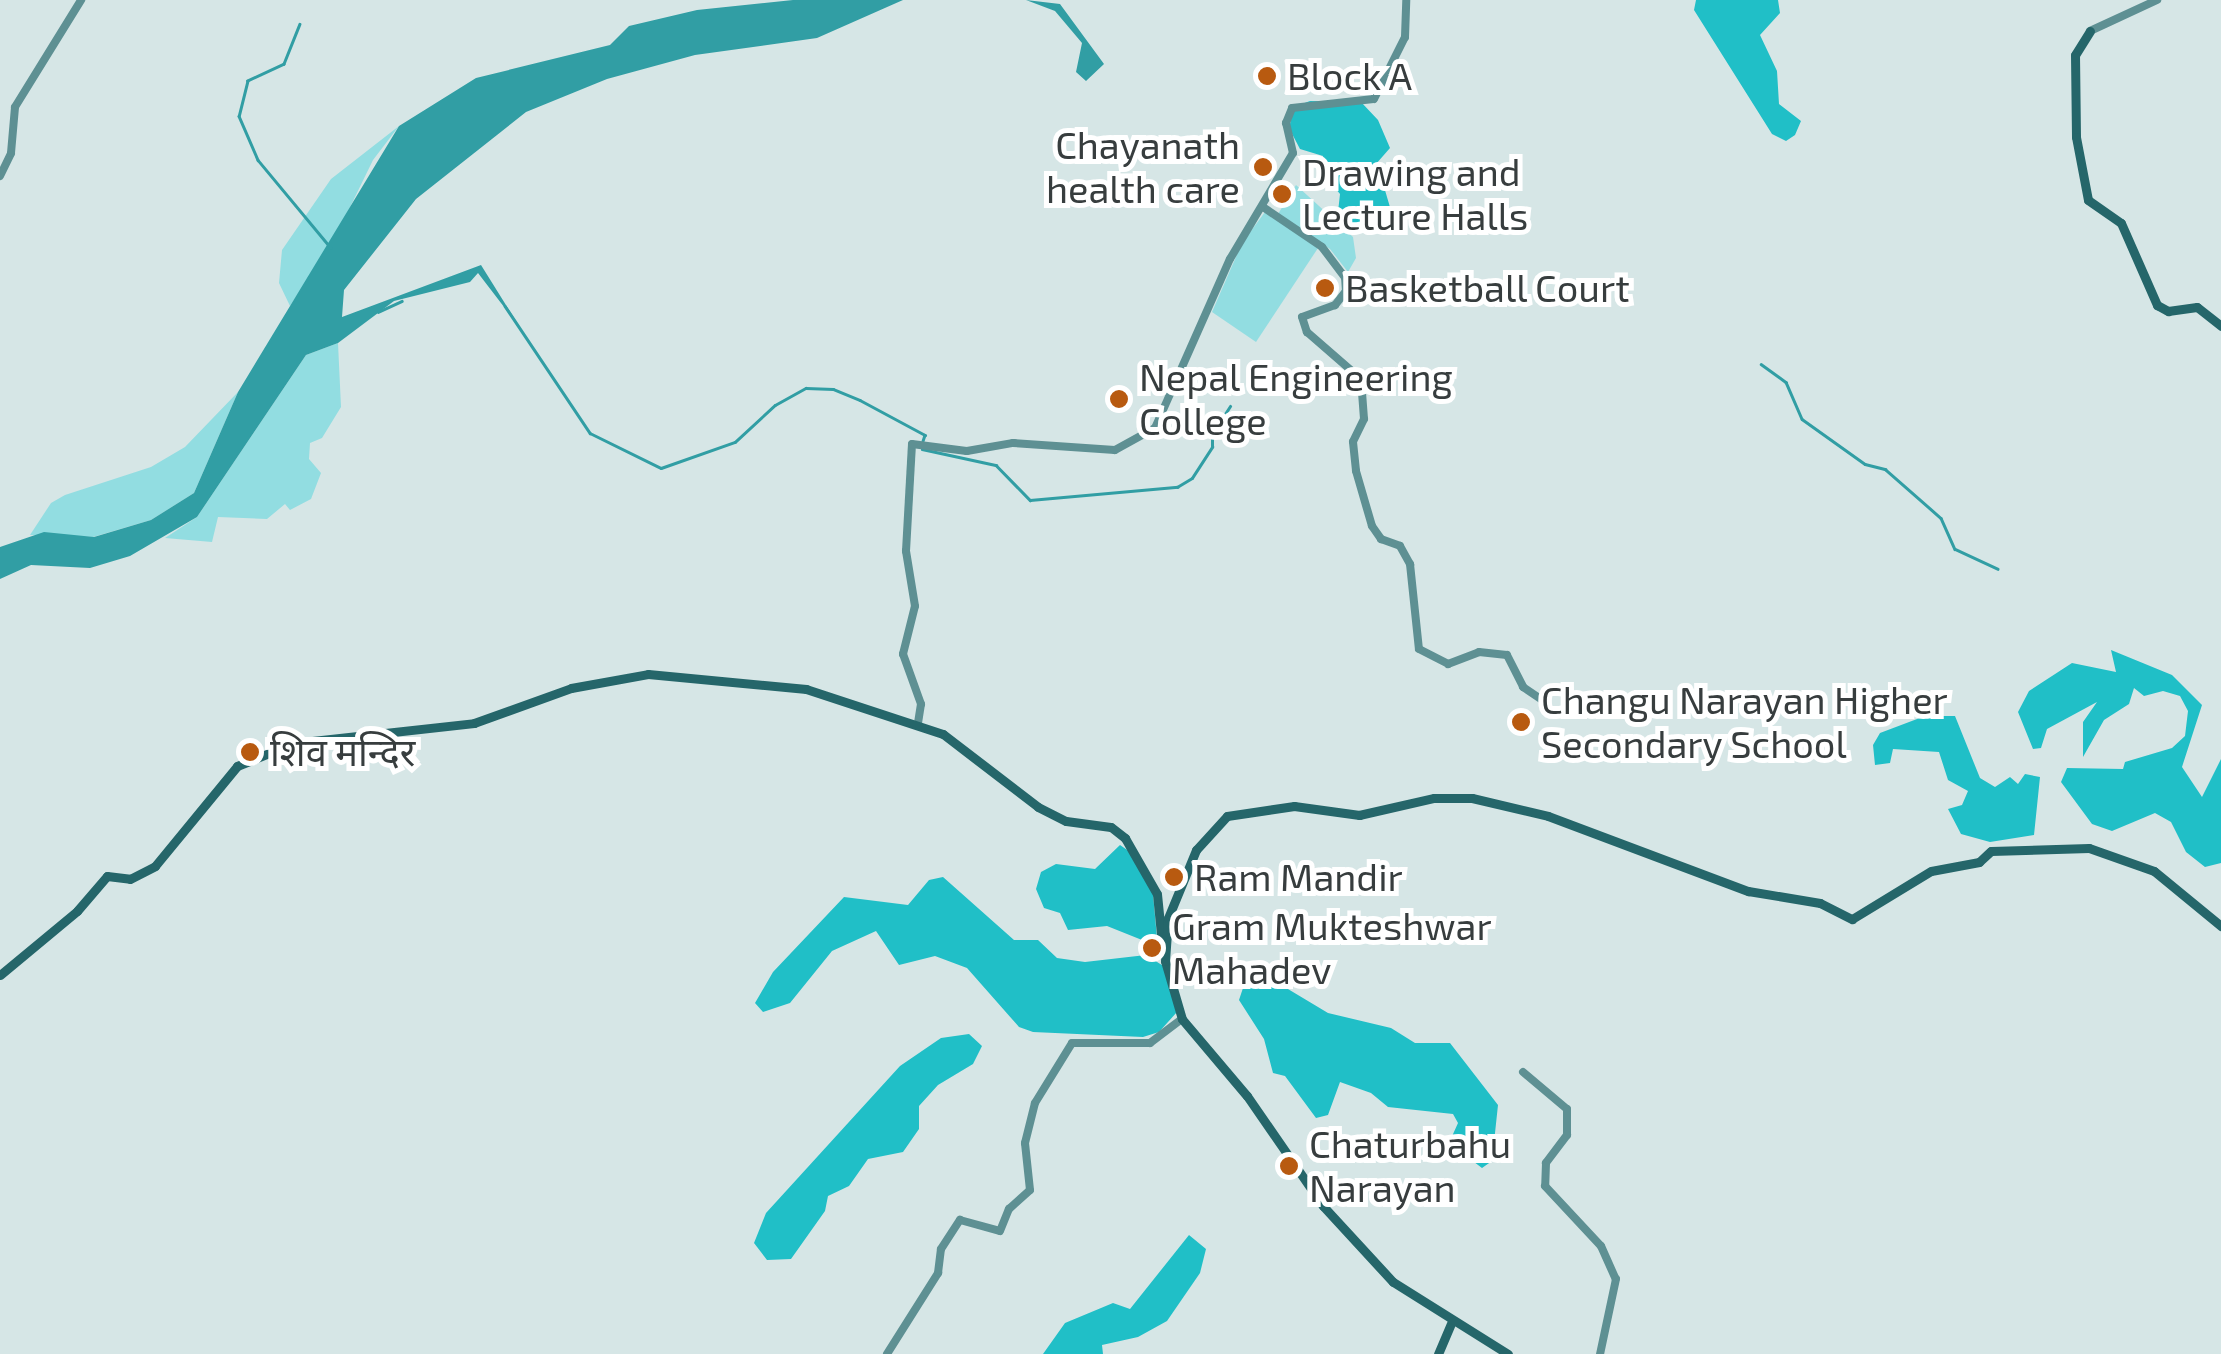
<!DOCTYPE html>
<html>
<head>
<meta charset="utf-8">
<style>
  body { margin:0 }
  #map { position:relative; width:2221px; height:1354px; overflow:hidden; background:#d6e6e6; font-family:"Exo 2","Noto Sans Devanagari",sans-serif }
  div>[style] { position:absolute }
  [style*='--x'] { left:calc(var(--x)*1px); top:calc(var(--y)*1px); width:calc(var(--w)*1px); rotate:calc(var(--a)*1deg) }
  .green>* { inset:0; background:#92dde1 }
  .forest>* { inset:0; background:#20bfc7 }
  .water>* { inset:0; background:#319ea4 }
  .stream>* { height:2.5px; margin:-1.25px; padding:0 1.25px; transform-origin:1.25px; border-radius:1.25px; background:#319ea4 }
  .tertiary>* { height:8px; margin:-4px; padding:0 4px; transform-origin:4px; border-radius:4px; background:#5e9093 }
  .secondary>* { height:9px; margin:-4.5px; padding:0 4.5px; transform-origin:4.5px; border-radius:4.5px; background:#25666a }
  .dots>* { width:28px; height:28px; translate:-50% -50%; box-sizing:border-box; border:5px solid #fff; border-radius:50% }
  span { translate:-50% -50%; white-space:nowrap; text-align:center; line-height:1.15; -webkit-text-stroke:10px #fff; paint-order:stroke }
  .poi-label { font-size:38px; color:#373d3e }
  .left { translate:0 -50%; text-align:left }
  .right { translate:-100% -50%; text-align:right }
</style>
</head>
<body>
<div id="map">
  <div class="green">
    <div style="clip-path:polygon(399px 126px,373px 160px,336px 236px,290px 306px,279px 283px,282px 250px,331px 179px)"></div>
    <div style="clip-path:polygon(1296px 185px,1353px 237px,1356px 258px,1348px 272px,1330px 249px,1278px 214px)"></div>
    <div style="clip-path:polygon(1265px 212px,1318px 248px,1256px 342px,1212px 312px,1242px 243px)"></div>
    <div style="clip-path:polygon(338px 343px,341px 407px,322px 438px,310px 443px,309px 459px,321px 473px,311px 499px,290px 510px,285px 504px,267px 519px,218px 517px,212px 542px,165px 538px,197px 517px,306px 355px)"></div>
    <div style="clip-path:polygon(238px 392px,194px 493px,151px 520px,93px 537px,30px 535px,51px 503px,65px 495px,151px 467px,185px 447px)"></div>
  </div>
  <div class="forest">
    <div style="clip-path:polygon(1696px 0,1778px 0,1780px 13px,1760px 35px,1777px 71px,1779px 104px,1801px 121px,1795px 135px,1786px 141px,1772px 134px,1694px 10px)"></div>
    <div style="clip-path:polygon(1310px 101px,1361px 102px,1378px 120px,1390px 148px,1369px 172px,1382px 180px,1392px 214px,1352px 226px,1338px 212px,1340px 194px,1327px 178px,1323px 156px,1300px 149px,1289px 128px,1294px 107px)"></div>
    <div style="clip-path:polygon(2111px 650px,2172px 675px,2202px 705px,2182px 767px,2202px 797px,2221px 759px,2221px 863px,2205px 867px,2186px 852px,2171px 822px,2155px 813px,2112px 831px,2092px 824px,2061px 782px,2067px 768px,2123px 769px,2125px 762px,2172px 748px,2185px 736px,2188px 711px,2180px 696px,2163px 691px,2144px 696px,2134px 688px,2129px 704px,2104px 720px,2083px 757px,2083px 722px,2097px 702px,2047px 729px,2041px 748px,2033px 749px,2018px 712px,2029px 691px,2072px 663px,2116px 672px)"></div>
    <div style="clip-path:polygon(1925px 716px,1955px 716px,1980px 778px,1995px 787px,2010px 777px,2018px 784px,2025px 774px,2040px 777px,2034px 835px,1990px 842px,1961px 834px,1948px 809px,1962px 805px,1968px 791px,1948px 780px,1939px 752px,1893px 749px,1890px 763px,1875px 765px,1873px 745px,1880px 733px)"></div>
    <div style="clip-path:polygon(1120px 845px,1133px 854px,1153px 894px,1157px 938px,1147px 942px,1107px 926px,1068px 930px,1060px 913px,1044px 908px,1036px 889px,1041px 872px,1056px 864px,1095px 869px)"></div>
    <div style="clip-path:polygon(943px 877px,1014px 940px,1038px 940px,1057px 958px,1085px 962px,1146px 955px,1165px 967px,1177px 1012px,1159px 1032px,1143px 1037px,1033px 1032px,1019px 1027px,967px 968px,935px 956px,899px 965px,876px 931px,832px 951px,790px 1003px,763px 1012px,755px 1003px,773px 972px,844px 897px,908px 905px,929px 880px)"></div>
    <div style="clip-path:polygon(1268px 977px,1328px 1013px,1391px 1028px,1415px 1043px,1450px 1043px,1498px 1105px,1492px 1161px,1482px 1168px,1449px 1143px,1458px 1123px,1453px 1114px,1388px 1107px,1371px 1093px,1340px 1082px,1328px 1115px,1316px 1118px,1285px 1076px,1273px 1073px,1264px 1039px,1239px 1000px,1244px 985px)"></div>
    <div style="clip-path:polygon(969px 1034px,982px 1046px,973px 1064px,938px 1085px,919px 1106px,919px 1129px,903px 1152px,868px 1159px,849px 1186px,828px 1196px,825px 1211px,791px 1259px,767px 1260px,754px 1243px,766px 1213px,900px 1066px,941px 1038px)"></div>
    <div style="clip-path:polygon(1189px 1235px,1206px 1249px,1200px 1273px,1167px 1321px,1138px 1337px,1102px 1345px,1103px 1354px,1043px 1354px,1065px 1323px,1113px 1303px,1130px 1309px)"></div>
  </div>
  <div class="water">
    <div style="clip-path:polygon(793px 0,903px 0,817px 38px,695px 55px,607px 79px,526px 112px,416px 199px,344px 290px,342px 317px,481px 265px,521px 329px,478px 273px,470px 282px,394px 301px,338px 343px,306px 355px,197px 517px,130px 556px,90px 568px,31px 565px,0 579px,0 547px,44px 532px,94px 537px,151px 520px,194px 493px,238px 392px,399px 126px,476px 78px,610px 45px,629px 26px,697px 10px)"></div>
    <div style="clip-path:polygon(1026px 0,1060px 4px,1104px 64px,1086px 81px,1076px 72px,1082px 43px,1055px 11px)"></div>
  </div>
  <div class="stream">
    <div style="--x:300;--y:24;--w:43;--a:111.8"></div>
    <div style="--x:284;--y:64;--w:40;--a:155"></div>
    <div style="--x:248;--y:81;--w:36;--a:104"></div>
    <div style="--x:239;--y:116;--w:48;--a:66.6"></div>
    <div style="--x:258;--y:160;--w:114;--a:50.3"></div>
    <div style="--x:505;--y:306;--w:153;--a:56.2"></div>
    <div style="--x:590;--y:433;--w:79;--a:26.2"></div>
    <div style="--x:661;--y:468;--w:78;--a:-19.4"></div>
    <div style="--x:735;--y:442;--w:54;--a:-42.8"></div>
    <div style="--x:775;--y:405;--w:35;--a:-29"></div>
    <div style="--x:806;--y:388;--w:27;--a:2"></div>
    <div style="--x:833;--y:389;--w:29;--a:22"></div>
    <div style="--x:860;--y:400;--w:74;--a:28.3"></div>
    <div style="--x:925;--y:435;--w:6;--a:108"></div>
    <div style="--x:378;--y:312;--w:26;--a:-25"></div>
    <div style="--x:1761;--y:364;--w:31;--a:36"></div>
    <div style="--x:1786;--y:382;--w:40;--a:66.6"></div>
    <div style="--x:1802;--y:419;--w:77;--a:35.5"></div>
    <div style="--x:1865;--y:464;--w:21;--a:14"></div>
    <div style="--x:1885;--y:469;--w:74;--a:41.2"></div>
    <div style="--x:1941;--y:518;--w:34;--a:66"></div>
    <div style="--x:1955;--y:549;--w:47;--a:24.9"></div>
    <div style="--x:922;--y:449;--w:76;--a:12.2"></div>
    <div style="--x:996;--y:465;--w:49;--a:45.8"></div>
    <div style="--x:1030;--y:500;--w:148;--a:-5.1"></div>
    <div style="--x:1177;--y:487;--w:17;--a:-31"></div>
    <div style="--x:1192;--y:478;--w:37;--a:-57"></div>
    <div style="--x:1212;--y:447;--w:13;--a:-90"></div>
    <div style="--x:1212;--y:434;--w:33;--a:-57"></div>
  </div>
  <div class="tertiary">
    <div style="--x:2090;--y:31;--w:74;--a:-24.8"></div>
    <div style="--x:0;--y:176;--w:25;--a:-64"></div>
    <div style="--x:11;--y:153;--w:46;--a:-85"></div>
    <div style="--x:15;--y:107;--w:126;--a:-58.3"></div>
    <div style="--x:1263;--y:207;--w:71;--a:34.1"></div>
    <div style="--x:1322;--y:247;--w:38;--a:53"></div>
    <div style="--x:1345;--y:277;--w:14;--a:86"></div>
    <div style="--x:1346;--y:291;--w:18;--a:128"></div>
    <div style="--x:1335;--y:305;--w:35;--a:160"></div>
    <div style="--x:1302;--y:317;--w:16;--a:72"></div>
    <div style="--x:1307;--y:332;--w:72;--a:41"></div>
    <div style="--x:1361;--y:379;--w:40;--a:85.7"></div>
    <div style="--x:1364;--y:419;--w:25;--a:116"></div>
    <div style="--x:1353;--y:442;--w:29;--a:84"></div>
    <div style="--x:1356;--y:471;--w:57;--a:73.8"></div>
    <div style="--x:1372;--y:526;--w:16;--a:55"></div>
    <div style="--x:1381;--y:539;--w:20;--a:20"></div>
    <div style="--x:1400;--y:546;--w:21;--a:61"></div>
    <div style="--x:1410;--y:564;--w:85;--a:84"></div>
    <div style="--x:1419;--y:649;--w:33;--a:27"></div>
    <div style="--x:1448;--y:664;--w:33;--a:-21"></div>
    <div style="--x:1479;--y:652;--w:28;--a:6"></div>
    <div style="--x:1507;--y:655;--w:36;--a:63"></div>
    <div style="--x:1523;--y:687;--w:25;--a:34"></div>
    <div style="--x:918;--y:723;--w:19;--a:-81"></div>
    <div style="--x:921;--y:704;--w:53;--a:-109.8"></div>
    <div style="--x:903;--y:654;--w:49;--a:-76"></div>
    <div style="--x:915;--y:606;--w:56;--a:-99.3"></div>
    <div style="--x:906;--y:551;--w:107;--a:-86.8"></div>
    <div style="--x:912;--y:444;--w:55;--a:7.3"></div>
    <div style="--x:967;--y:451;--w:47;--a:-9.9"></div>
    <div style="--x:1013;--y:443;--w:102;--a:3.9"></div>
    <div style="--x:1115;--y:450;--w:46;--a:-28.8"></div>
    <div style="--x:1155;--y:428;--w:185;--a:-66.1"></div>
    <div style="--x:1230;--y:259;--w:123;--a:-59.3"></div>
    <div style="--x:1293;--y:153;--w:31;--a:-103"></div>
    <div style="--x:1286;--y:123;--w:16;--a:-68"></div>
    <div style="--x:1292;--y:108;--w:82;--a:-6.3"></div>
    <div style="--x:1374;--y:99;--w:69;--a:-63.4"></div>
    <div style="--x:1405;--y:37;--w:37;--a:-88"></div>
    <div style="--x:1523;--y:1072;--w:57;--a:40.1"></div>
    <div style="--x:1567;--y:1109;--w:26;--a:90"></div>
    <div style="--x:1567;--y:1135;--w:35;--a:127"></div>
    <div style="--x:1546;--y:1163;--w:23;--a:92"></div>
    <div style="--x:1545;--y:1186;--w:82;--a:47"></div>
    <div style="--x:1601;--y:1246;--w:36;--a:66"></div>
    <div style="--x:1616;--y:1279;--w:77;--a:102"></div>
    <div style="--x:887;--y:1354;--w:96;--a:-57.8"></div>
    <div style="--x:938;--y:1273;--w:24;--a:-83"></div>
    <div style="--x:941;--y:1249;--w:35;--a:-57"></div>
    <div style="--x:960;--y:1220;--w:41;--a:15.4"></div>
    <div style="--x:1000;--y:1231;--w:24;--a:-68"></div>
    <div style="--x:1009;--y:1209;--w:28;--a:-42"></div>
    <div style="--x:1030;--y:1190;--w:47;--a:-96.1"></div>
    <div style="--x:1025;--y:1143;--w:41;--a:-76"></div>
    <div style="--x:1035;--y:1103;--w:70;--a:-58.3"></div>
    <div style="--x:1072;--y:1043;--w:78;--a:0"></div>
    <div style="--x:1150;--y:1043;--w:40;--a:-37"></div>
  </div>
  <div class="secondary">
    <div style="--x:2090;--y:31;--w:28;--a:122"></div>
    <div style="--x:2075;--y:55;--w:82;--a:89.3"></div>
    <div style="--x:2076;--y:137;--w:64;--a:79.2"></div>
    <div style="--x:2088;--y:200;--w:40;--a:34.9"></div>
    <div style="--x:2121;--y:223;--w:90;--a:66.3"></div>
    <div style="--x:2157;--y:305;--w:13;--a:29"></div>
    <div style="--x:2168;--y:311;--w:29;--a:-8"></div>
    <div style="--x:2197;--y:307;--w:31;--a:38"></div>
    <div style="--x:0;--y:975;--w:100;--a:-39.7"></div>
    <div style="--x:77;--y:911;--w:46;--a:-49.4"></div>
    <div style="--x:107;--y:876;--w:23;--a:7"></div>
    <div style="--x:130;--y:879;--w:28;--a:-27"></div>
    <div style="--x:155;--y:866;--w:129;--a:-50.6"></div>
    <div style="--x:237;--y:766;--w:61;--a:-22"></div>
    <div style="--x:294;--y:743;--w:181;--a:-6.3"></div>
    <div style="--x:474;--y:723;--w:103;--a:-19.8"></div>
    <div style="--x:571;--y:688;--w:78;--a:-10.3"></div>
    <div style="--x:648;--y:674;--w:159;--a:5.4"></div>
    <div style="--x:806;--y:689;--w:144;--a:18.2"></div>
    <div style="--x:943;--y:734;--w:120;--a:37.5"></div>
    <div style="--x:1038;--y:807;--w:31;--a:27"></div>
    <div style="--x:1066;--y:821;--w:45;--a:7.6"></div>
    <div style="--x:1111;--y:827;--w:18;--a:38"></div>
    <div style="--x:1125;--y:838;--w:64;--a:60.3"></div>
    <div style="--x:1157;--y:894;--w:50;--a:84.3"></div>
    <div style="--x:1438;--y:1354;--w:34;--a:-67"></div>
    <div style="--x:1508;--y:1354;--w:136;--a:-147.9"></div>
    <div style="--x:1393;--y:1282;--w:103;--a:-132.6"></div>
    <div style="--x:1323;--y:1206;--w:134;--a:-124.6"></div>
    <div style="--x:1247;--y:1096;--w:101;--a:-130.2"></div>
    <div style="--x:1182;--y:1019;--w:60;--a:-106.3"></div>
    <div style="--x:1165;--y:961;--w:43;--a:-86"></div>
    <div style="--x:1168;--y:918;--w:74;--a:-67.6"></div>
    <div style="--x:1196;--y:850;--w:46;--a:-47.6"></div>
    <div style="--x:1227;--y:816;--w:68;--a:-8.5"></div>
    <div style="--x:1294;--y:806;--w:66;--a:7.9"></div>
    <div style="--x:1359;--y:815;--w:77;--a:-12.8"></div>
    <div style="--x:1434;--y:798;--w:38;--a:0"></div>
    <div style="--x:1472;--y:798;--w:78;--a:13.3"></div>
    <div style="--x:1548;--y:816;--w:214;--a:20.6"></div>
    <div style="--x:1748;--y:891;--w:73;--a:9.5"></div>
    <div style="--x:1820;--y:903;--w:36;--a:27"></div>
    <div style="--x:1852;--y:919;--w:92;--a:-31.3"></div>
    <div style="--x:1931;--y:871;--w:49;--a:-10.6"></div>
    <div style="--x:1979;--y:862;--w:16;--a:-43"></div>
    <div style="--x:1991;--y:851;--w:98;--a:-1.8"></div>
    <div style="--x:2089;--y:848;--w:69;--a:19.5"></div>
    <div style="--x:2154;--y:871;--w:87;--a:39.4"></div>
  </div>
  <div class="dots">
    <div style="left:1267px;top:76px;background:#b85a10"></div>
    <div style="left:1263px;top:167px;background:#b85a10"></div>
    <div style="left:1282px;top:194px;background:#b85a10"></div>
    <div style="left:1325px;top:288px;background:#b85a10"></div>
    <div style="left:1119px;top:399px;background:#b85a10"></div>
    <div style="left:1521px;top:722px;background:#b85a10"></div>
    <div style="left:250px;top:752px;background:#b85a10"></div>
    <div style="left:1174px;top:877px;background:#b85a10"></div>
    <div style="left:1152px;top:948px;background:#b85a10"></div>
    <div style="left:1289px;top:1166px;background:#b85a10"></div>
  </div>
  <div class="poi-label">
    <span class="left" style="left:1287px;top:76px">Block A</span>
    <span class="right" style="left:1240px;top:167px">Chayanath<br>health care</span>
    <span class="left" style="left:1302px;top:194px">Drawing and<br>Lecture Halls</span>
    <span class="left" style="left:1345px;top:288px">Basketball Court</span>
    <span class="left" style="left:1139px;top:399px">Nepal Engineering<br>College</span>
    <span class="left" style="left:1541px;top:722px">Changu Narayan Higher<br>Secondary School</span>
    <span class="left" style="left:270px;top:752px">शिव मन्दिर</span>
    <span class="left" style="left:1194px;top:877px">Ram Mandir</span>
    <span class="left" style="left:1172px;top:948px">Gram Mukteshwar<br>Mahadev</span>
    <span class="left" style="left:1309px;top:1166px">Chaturbahu<br>Narayan</span>
  </div>
</div>
</body>
</html>
